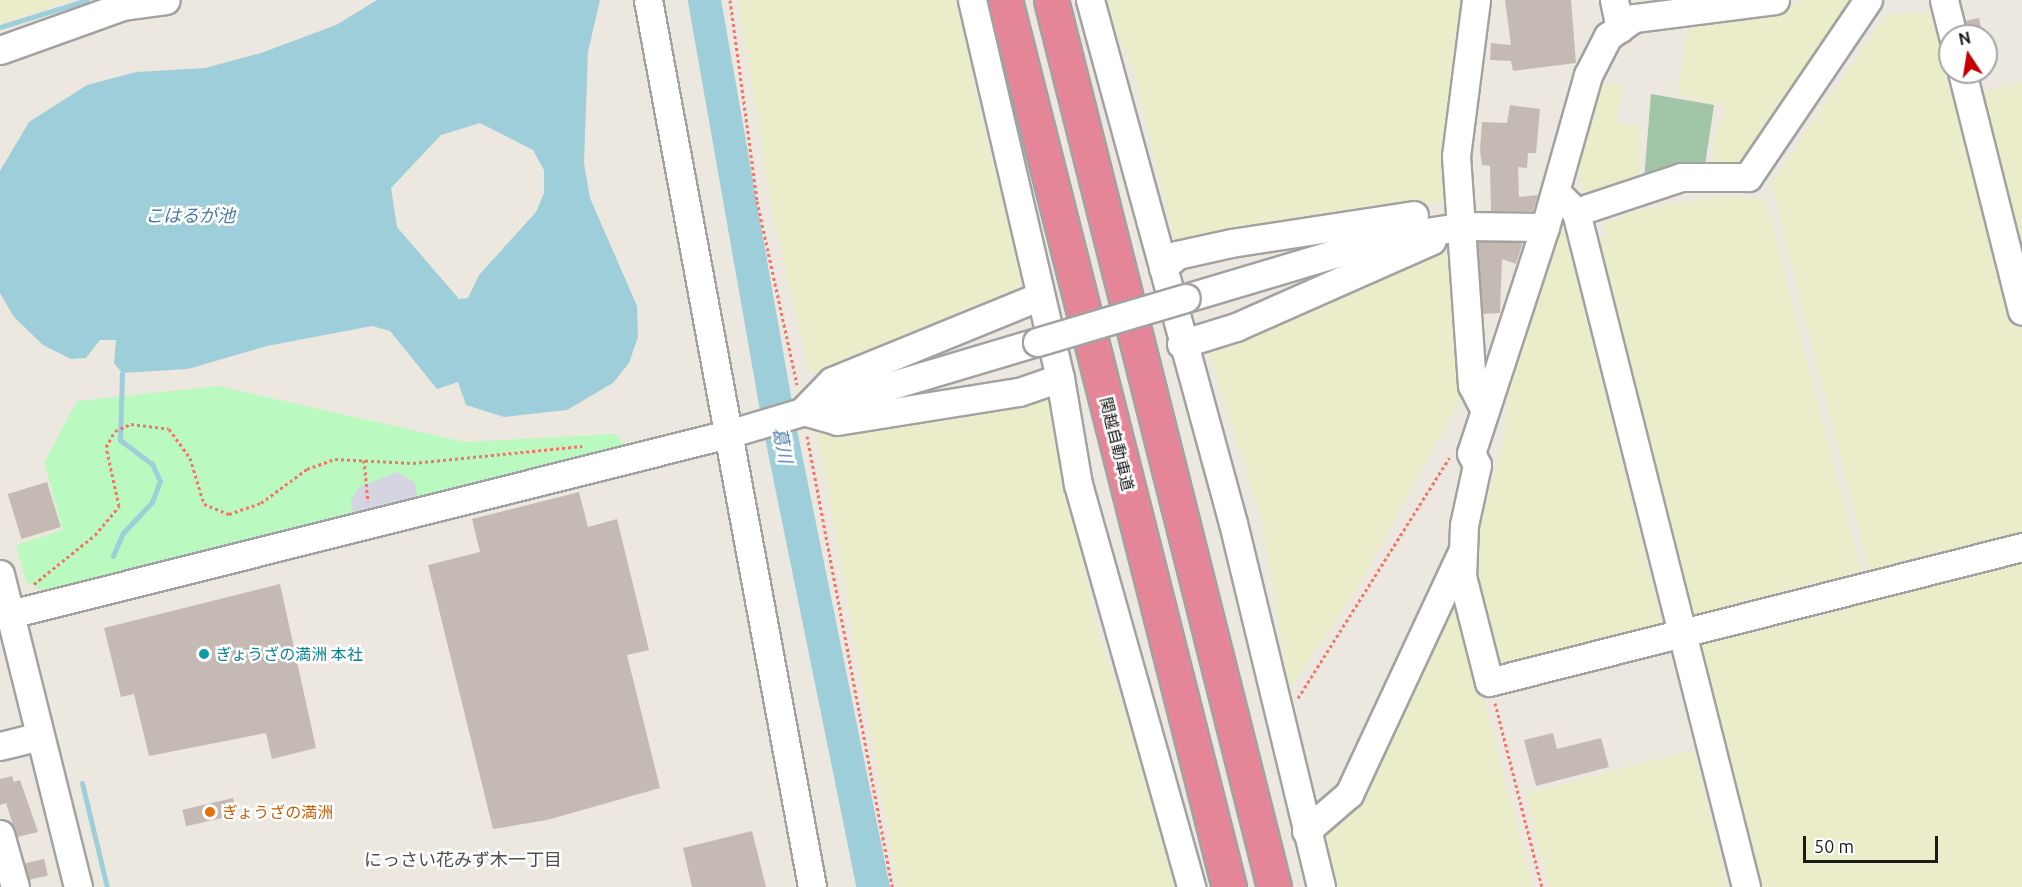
<!DOCTYPE html>
<html>
<head>
<meta charset="utf-8">
<style>
  body { margin:0 }
  #map { position:relative; width:2022px; height:887px; overflow:hidden; background:#ece8e0; font-family:Ubuntu,"Noto Sans JP",sans-serif }
  div>[style] { position:absolute }
  [style*='--x'] { left:calc(var(--x)*1px); top:calc(var(--y)*1px); width:calc(var(--w)*1px); rotate:calc(var(--a)*1deg) }
  .farmland>* { inset:0; background:#eaecca }
  .cemetery>* { inset:0; background:#a1c5a6 }
  .park>* { inset:0; background:#baf9bf }
  .plaza>* { inset:0; background:#d4d4e2 }
  .water>* { inset:0; background:#9fcedb }
  .stream>* { height:5px; margin:-2.5px; padding:0 2.5px; transform-origin:2.5px; border-radius:2.5px; background:#9fcedb }
  .river>* { height:33px; margin:-16.5px; padding:0 16.5px; transform-origin:16.5px; border-radius:16.5px; background:#9fcedb }
  .building>* { inset:0; background:#c4bab3; transform-origin:0 0 }
  .path>* { height:3px; margin-top:-1.5px; transform-origin:0; background:repeating-linear-gradient(90deg,#fa7264 0 3px,transparent 0 6px) }
  .roads { filter:drop-shadow(2px 0 #a2a2a2) drop-shadow(-2px 0 #a2a2a2) drop-shadow(0 2px #a2a2a2) drop-shadow(0 -2px #a2a2a2) }
  .minor>* { height:27px; margin:-13.5px; padding:0 13.5px; transform-origin:13.5px; border-radius:13.5px; background:#fff }
  .highway>* { height:33px; margin:-16.5px; padding:0 16.5px; transform-origin:16.5px; border-radius:16.5px; background:#e58698 }
  .bridges { filter:drop-shadow(2px 0 #a2a2a2) drop-shadow(-2px 0 #a2a2a2) drop-shadow(0 2px #a2a2a2) drop-shadow(0 -2px #a2a2a2) }
  .minor-bridge>* { height:27px; margin:-13.5px; padding:0 13.5px; transform-origin:13.5px; border-radius:13.5px; background:#fff }
  .dots>* { width:16px; height:16px; translate:-50% -50%; box-sizing:border-box; border:3px solid #fff; border-radius:50% }
  span { translate:-50% -50%; white-space:nowrap; text-align:center; line-height:1.15; -webkit-text-stroke:5px #fff; paint-order:stroke }
  .street-label { font-size:16px; color:#1b1b1b }
  .culture-label { font-size:16px; color:#0d838f }
  .left { translate:0 -50%; text-align:left }
  .food-label { font-size:16px; color:#c56008 }
  .water-label { font-size:18px; color:#4879a9; font-style:italic }
  .neighbourhood-label { font-size:18px; color:#4e4e4e }
  .north { position:absolute; left:1938px; top:24px; width:60px; height:60px; box-sizing:border-box; background:#fff; border:2px solid #a4a4a4; border-radius:50%; rotate:348deg; font-size:16px; font-weight:700; line-height:24px; text-align:center; color:#1b1b1b }
  .north::after { content:''; display:block; margin:auto; width:21px; height:27px; background:#c50001; clip-path:polygon(50% 0,100% 100%,50% 72%,0 100%) }
  .scale { position:absolute; left:1803px; top:836px; width:135px; height:27px; box-sizing:border-box; border:3px solid #1b1b1b; border-top:0; padding-left:8px; font-size:18px; line-height:21px; white-space:nowrap; color:#1b1b1b; -webkit-text-stroke:4px #fff; paint-order:stroke }
</style>
</head>
<body>
<div id="map">
  <div class="farmland">
    <div style="clip-path:polygon(0 0,70px 0,0 25px)"></div>
    <div style="clip-path:polygon(738px 0,959px 0,970px 43px,971px 78px,1024px 279px,1019px 287px,810px 374px,774px 221px)"></div>
    <div style="clip-path:polygon(1107px 0,1470px 0,1452px 201px,1175px 242px,1132px 63px,1113px 27px)"></div>
    <div style="clip-path:polygon(1802px 0,1857px 0,1764px 125px,1741px 168px,1712px 165px,1715px 133px,1726px 107px,1677px 94px,1688px 30px,1705px 17px,1760px 17px)"></div>
    <div style="clip-path:polygon(1940px 11px,1950px 72px,1956px 72px,2022px 330px,2022px 536px,1870px 575px,1771px 183px,1885px 15px)"></div>
    <div style="clip-path:polygon(2022px 82px,2022px 286px,1973px 95px)"></div>
    <div style="clip-path:polygon(1602px 83px,1624px 85px,1616px 122px,1642px 127px,1638px 182px,1586px 201px,1575px 159px)"></div>
    <div style="clip-path:polygon(1719px 196px,1762px 198px,1767px 204px,1863px 579px,1699px 621px,1687px 614px,1593px 239px,1609px 236px,1603px 224px,1634px 211px)"></div>
    <div style="clip-path:polygon(1555px 227px,1563px 227px,1663px 628px,1507px 666px,1496px 663px,1477px 578px,1475px 544px,1504px 436px,1512px 362px)"></div>
    <div style="clip-path:polygon(1459px 251px,1464px 392px,1361px 582px,1289px 690px,1263px 523px,1208px 350px,1338px 287px,1429px 255px)"></div>
    <div style="clip-path:polygon(1048px 395px,1096px 624px,1183px 887px,898px 887px,818px 433px,845px 435px)"></div>
    <div style="clip-path:polygon(2022px 561px,2022px 887px,1758px 887px,1698px 648px,1705px 636px)"></div>
    <div style="clip-path:polygon(1453px 599px,1459px 601px,1533px 887px,1332px 887px,1320px 836px)"></div>
    <div style="clip-path:polygon(1694px 750px,1728px 887px,1549px 887px,1526px 793px)"></div>
  </div>
  <div class="cemetery">
    <div style="clip-path:polygon(1651px 94px,1714px 105px,1704px 172px,1644px 180px)"></div>
  </div>
  <div class="park">
    <div style="clip-path:polygon(218px 386px,465px 442px,615px 434px,627px 448px,41px 590px,26px 581px,16px 545px,63px 530px,44px 463px,77px 401px)"></div>
  </div>
  <div class="plaza">
    <div style="clip-path:polygon(398px 472px,415px 483px,417px 498px,353px 514px,351px 501px,359px 487px)"></div>
  </div>
  <div class="water">
    <div style="clip-path:polygon(evenodd,377px 0,600px 0,588px 52px,584px 163px,590px 198px,637px 306px,638px 337px,629px 363px,613px 383px,567px 410px,504px 417px,466px 405px,458px 382px,437px 389px,390px 331px,372px 326px,267px 346px,188px 369px,122px 373px,114px 363px,116px 340px,100px 340px,86px 358px,71px 359px,43px 345px,14px 317px,0 293px,0 171px,29px 122px,87px 85px,136px 72px,205px 68px,261px 53px,336px 25px,377px 0,480px 123px,533px 150px,544px 170px,544px 193px,536px 212px,479px 275px,468px 298px,459px 299px,397px 227px,391px 188px,441px 135px,480px 123px)"></div>
  </div>
  <div class="stream">
    <div style="--x:0;--y:27;--w:91;--a:-17.2"></div>
    <div style="--x:113;--y:556;--w:25;--a:-67"></div>
    <div style="--x:123;--y:533;--w:42;--a:-46.9"></div>
    <div style="--x:152;--y:502;--w:22;--a:-69"></div>
    <div style="--x:160;--y:481;--w:19;--a:-115"></div>
    <div style="--x:152;--y:464;--w:40;--a:-143"></div>
    <div style="--x:120;--y:440;--w:67;--a:-88.3"></div>
    <div style="--x:82;--y:783;--w:107;--a:76.5"></div>
  </div>
  <div class="river">
    <div style="--x:704;--y:0;--w:433;--a:80"></div>
    <div style="--x:779;--y:426;--w:470;--a:78.5"></div>
  </div>
  <div class="building">
    <div style="clip-path:polygon(1505px 0,1571px 0,1576px 63px,1513px 71px,1511px 61px,1490px 60px,1491px 43px,1511px 45px)"></div>
    <div style="left:1979px;top:18px;width:15px;height:14px;rotate:79deg"></div>
    <div style="clip-path:polygon(1510px 105px,1540px 109px,1536px 153px,1528px 153px,1527px 168px,1518px 167px,1519px 197px,1538px 195px,1533px 211px,1491px 211px,1490px 166px,1482px 165px,1480px 150px,1482px 122px,1507px 123px)"></div>
    <div style="clip-path:polygon(1478px 242px,1523px 242px,1516px 264px,1502px 259px,1500px 313px,1483px 314px)"></div>
    <div style="left:47px;top:482px;width:47px;height:41px;rotate:73deg"></div>
    <div style="clip-path:polygon(579px 492px,588px 527px,617px 519px,649px 650px,627px 655px,660px 788px,547px 820px,493px 829px,428px 565px,480px 552px,472px 519px)"></div>
    <div style="clip-path:polygon(280px 584px,316px 748px,272px 759px,266px 733px,149px 756px,134px 694px,121px 697px,104px 628px)"></div>
    <div style="clip-path:polygon(1553px 733px,1557px 749px,1601px 738px,1609px 767px,1536px 786px,1524px 740px)"></div>
    <div style="clip-path:polygon(12px 776px,14px 782px,20px 780px,38px 832px,17px 837px,6px 803px,0 805px,0 779px)"></div>
    <div style="left:233px;top:798px;width:17px;height:52px;rotate:77deg"></div>
    <div style="clip-path:polygon(752px 831px,766px 887px,692px 887px,683px 848px)"></div>
    <div style="left:44px;top:859px;width:17px;height:20px;rotate:77deg"></div>
  </div>
  <div class="path">
    <div style="--x:730;--y:0;--w:203;--a:82.3"></div>
    <div style="--x:757;--y:201;--w:188;--a:77.7"></div>
    <div style="--x:807;--y:436;--w:459;--a:79.3"></div>
    <div style="--x:364;--y:460;--w:42;--a:84.6"></div>
    <div style="--x:34;--y:584;--w:78;--a:-38.8"></div>
    <div style="--x:95;--y:535;--w:38;--a:-50"></div>
    <div style="--x:119;--y:506;--w:60;--a:-102.4"></div>
    <div style="--x:106;--y:447;--w:18;--a:-61"></div>
    <div style="--x:115;--y:431;--w:17;--a:-24"></div>
    <div style="--x:131;--y:424;--w:38;--a:7"></div>
    <div style="--x:169;--y:429;--w:36;--a:54"></div>
    <div style="--x:190;--y:458;--w:48;--a:73.1"></div>
    <div style="--x:204;--y:504;--w:27;--a:22"></div>
    <div style="--x:229;--y:514;--w:34;--a:-19"></div>
    <div style="--x:261;--y:503;--w:57;--a:-36.5"></div>
    <div style="--x:307;--y:469;--w:30;--a:-20"></div>
    <div style="--x:335;--y:459;--w:78;--a:2.9"></div>
    <div style="--x:413;--y:463;--w:170;--a:-5.7"></div>
    <div style="--x:1298;--y:698;--w:284;--a:-57.8"></div>
    <div style="--x:1495;--y:703;--w:190;--a:75.7"></div>
  </div>
  <div class="roads">
    <div class="minor">
      <div style="--x:648;--y:0;--w:902;--a:79.52"></div>
      <div style="--x:972;--y:0;--w:388;--a:76.9"></div>
      <div style="--x:1060;--y:378;--w:108;--a:80.4"></div>
      <div style="--x:1078;--y:484;--w:419;--a:74.3"></div>
      <div style="--x:1090;--y:0;--w:542;--a:74.71"></div>
      <div style="--x:1233;--y:523;--w:374;--a:76.4"></div>
      <div style="--x:1476;--y:0;--w:157;--a:97.3"></div>
      <div style="--x:1456;--y:156;--w:230;--a:86"></div>
      <div style="--x:1472;--y:385;--w:27;--a:63"></div>
      <div style="--x:1614;--y:0;--w:29;--a:78"></div>
      <div style="--x:1775;--y:0;--w:142;--a:172.7"></div>
      <div style="--x:1634;--y:18;--w:32;--a:145"></div>
      <div style="--x:1608;--y:36;--w:44;--a:117.1"></div>
      <div style="--x:1588;--y:75;--w:158;--a:105.8"></div>
      <div style="--x:1545;--y:227;--w:238;--a:108.1"></div>
      <div style="--x:1471;--y:453;--w:13;--a:63"></div>
      <div style="--x:1477;--y:465;--w:61;--a:102.2"></div>
      <div style="--x:1464;--y:525;--w:51;--a:92.2"></div>
      <div style="--x:1462;--y:576;--w:109;--a:75.7"></div>
      <div style="--x:1489;--y:682;--w:550;--a:-14.21"></div>
      <div style="--x:1944;--y:0;--w:37;--a:76"></div>
      <div style="--x:0;--y:50;--w:131;--a:-19.7"></div>
      <div style="--x:123;--y:6;--w:43;--a:-7.9"></div>
      <div style="--x:1962;--y:72;--w:246;--a:75.9"></div>
      <div style="--x:1556;--y:192;--w:28;--a:45"></div>
      <div style="--x:1576;--y:212;--w:696;--a:75.86"></div>
      <div style="--x:1576;--y:212;--w:111;--a:-18.4"></div>
      <div style="--x:1681;--y:177;--w:67;--a:0"></div>
      <div style="--x:1748;--y:177;--w:214;--a:-55.9"></div>
      <div style="--x:1163;--y:268;--w:19;--a:-43"></div>
      <div style="--x:1177;--y:255;--w:55;--a:-12.5"></div>
      <div style="--x:1231;--y:243;--w:185;--a:-8.7"></div>
      <div style="--x:1186;--y:298;--w:210;--a:-16.6"></div>
      <div style="--x:1387;--y:238;--w:79;--a:-8.7"></div>
      <div style="--x:1465;--y:226;--w:80;--a:0.7"></div>
      <div style="--x:1181;--y:344;--w:58;--a:-17.2"></div>
      <div style="--x:1236;--y:327;--w:214;--a:-23.9"></div>
      <div style="--x:804;--y:410;--w:40;--a:-46"></div>
      <div style="--x:832;--y:381;--w:225;--a:-22.2"></div>
      <div style="--x:803;--y:411;--w:35;--a:16"></div>
      <div style="--x:837;--y:421;--w:184;--a:-9.1"></div>
      <div style="--x:1019;--y:392;--w:43;--a:-18.9"></div>
      <div style="--x:0;--y:574;--w:323;--a:76"></div>
      <div style="--x:10;--y:614;--w:740;--a:-14.07"></div>
      <div style="--x:728;--y:434;--w:322;--a:-16.6"></div>
      <div style="--x:0;--y:746;--w:41;--a:-14"></div>
      <div style="--x:1306;--y:831;--w:57;--a:-40.7"></div>
      <div style="--x:1349;--y:794;--w:265;--a:-65"></div>
      <div style="--x:0;--y:834;--w:55;--a:74.2"></div>
    </div>
    <div class="highway">
      <div style="--x:1005;--y:0;--w:915;--a:75.83"></div>
      <div style="--x:1051;--y:0;--w:915;--a:75.89"></div>
    </div>
  </div>
  <div class="bridges">
    <div class="minor-bridge">
      <div style="--x:1037;--y:342;--w:155;--a:-16.5"></div>
    </div>
  </div>
  <div class="dots">
    <div style="left:204px;top:654px;background:#0f9aa8"></div>
    <div style="left:210px;top:812px;background:#e8710a"></div>
  </div>
  <div class="street-label">
    <span style="left:1117px;top:444px;rotate:76deg">関越自動車道</span>
  </div>
  <div class="culture-label">
    <span class="left" style="left:216px;top:654px">ぎょうざの満洲 本社</span>
  </div>
  <div class="food-label">
    <span class="left" style="left:222px;top:812px">ぎょうざの満洲</span>
  </div>
  <div class="water-label">
    <span style="left:190px;top:215px">こはるが池</span>
    <span style="left:783px;top:445px;rotate:79deg">葛川</span>
  </div>
  <div class="neighbourhood-label">
    <span style="left:463px;top:859px">にっさい花みず木一丁目</span>
  </div>
  <div class="north">N</div>
  <div class="scale">50 m</div>
</div>
</body>
</html>
